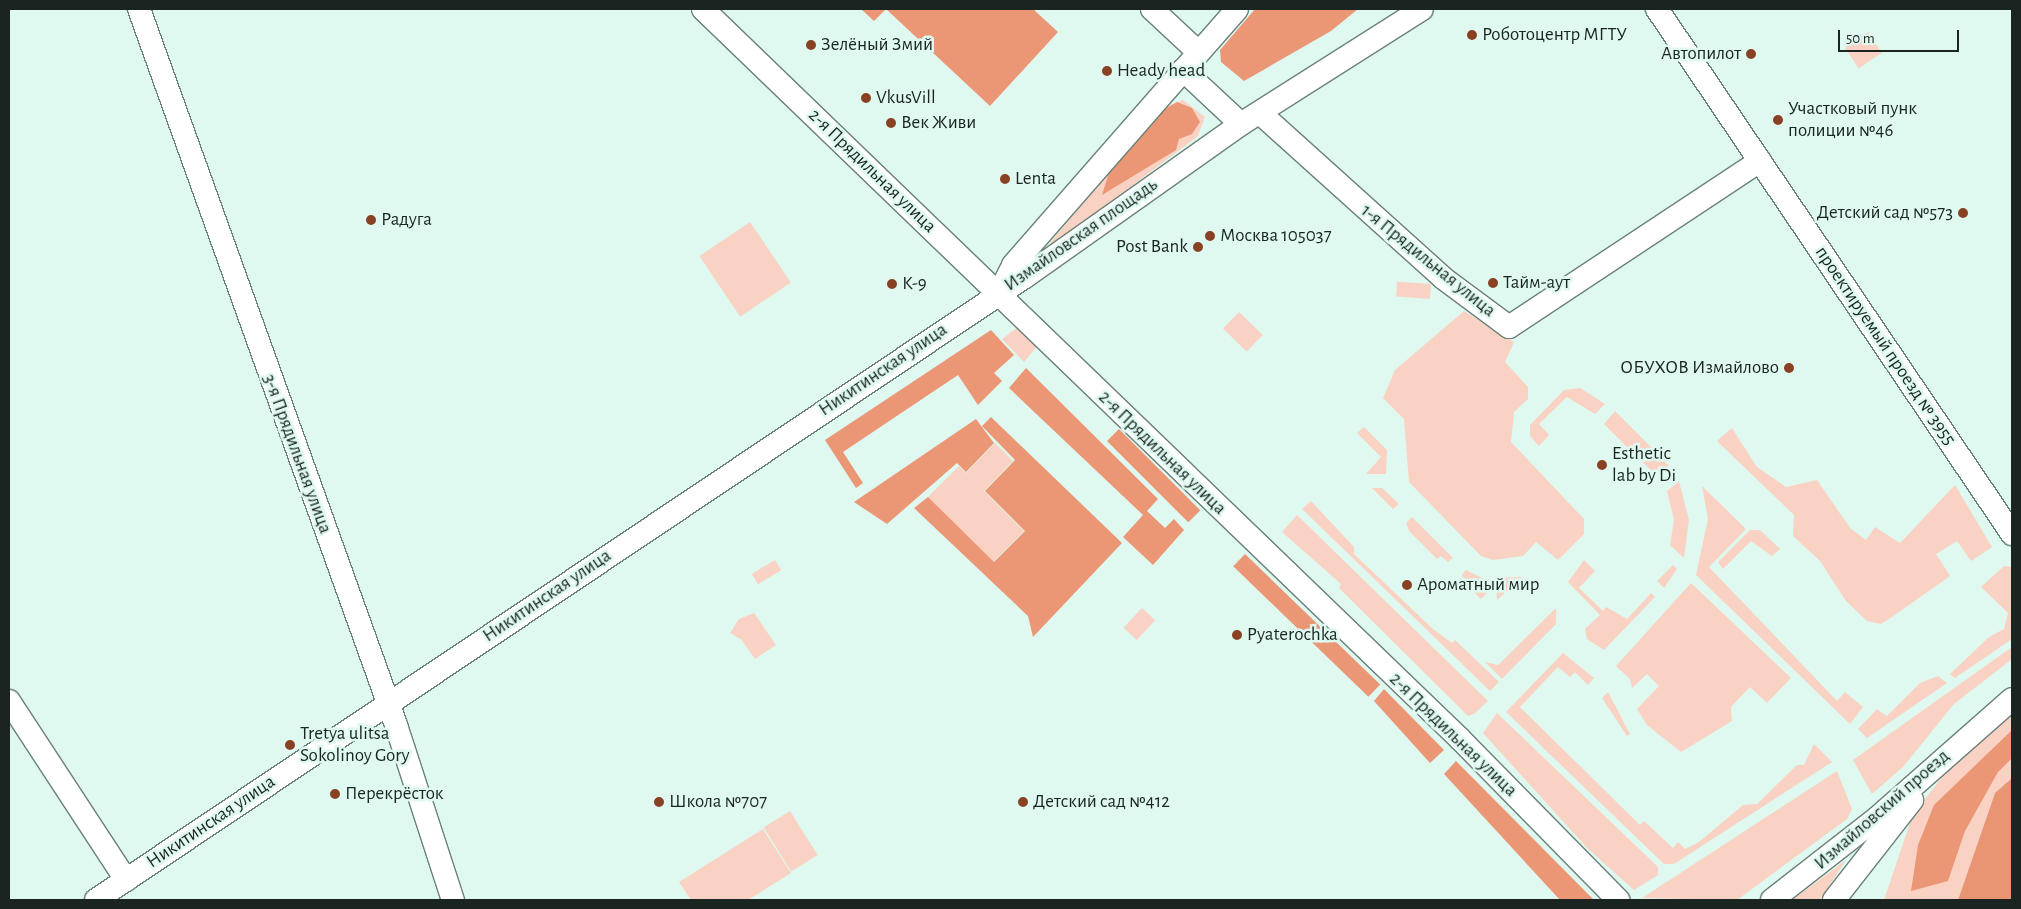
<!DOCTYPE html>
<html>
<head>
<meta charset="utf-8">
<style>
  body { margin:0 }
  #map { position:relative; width:2021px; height:909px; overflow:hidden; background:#dff9f0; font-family:"Alegreya Sans",sans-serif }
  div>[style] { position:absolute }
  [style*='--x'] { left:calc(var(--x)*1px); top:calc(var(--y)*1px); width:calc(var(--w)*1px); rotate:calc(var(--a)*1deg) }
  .green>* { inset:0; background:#f9d2c3; transform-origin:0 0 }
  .forest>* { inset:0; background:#eb9675; transform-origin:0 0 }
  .water>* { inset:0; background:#e99574 }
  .roads { filter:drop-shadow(1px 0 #6a8179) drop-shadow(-1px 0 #6a8179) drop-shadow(0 1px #6a8179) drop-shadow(0 -1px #6a8179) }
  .minor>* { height:22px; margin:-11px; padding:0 11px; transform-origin:11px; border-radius:11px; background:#fff }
  .dots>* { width:14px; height:14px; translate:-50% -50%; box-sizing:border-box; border:2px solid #dff9f0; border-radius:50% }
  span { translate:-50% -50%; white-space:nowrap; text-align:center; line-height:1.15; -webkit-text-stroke:5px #dff9f0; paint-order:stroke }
  .poi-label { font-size:19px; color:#1a2420 }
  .left { translate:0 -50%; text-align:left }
  .right { translate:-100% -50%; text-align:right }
  .street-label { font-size:19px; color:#1a2420 }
  .frame { position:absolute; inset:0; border:10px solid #1a2420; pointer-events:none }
  .scale { position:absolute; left:1838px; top:30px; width:121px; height:22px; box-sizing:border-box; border:2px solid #1a2420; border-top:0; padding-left:6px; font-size:15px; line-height:18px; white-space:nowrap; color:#1a2420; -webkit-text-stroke:4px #dff9f0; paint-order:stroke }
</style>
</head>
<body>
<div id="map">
  <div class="green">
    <div style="left:1868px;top:32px;width:25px;height:28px;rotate:56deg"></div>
    <div style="clip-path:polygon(1183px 100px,1205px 117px,1198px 136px,1055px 244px,1050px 243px,1162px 108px)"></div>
    <div style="left:750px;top:222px;width:73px;height:61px;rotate:56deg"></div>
    <div style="left:1431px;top:284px;width:15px;height:34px;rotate:94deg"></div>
    <div style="clip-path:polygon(1464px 311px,1514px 342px,1505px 362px,1528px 387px,1528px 399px,1514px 412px,1511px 442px,1584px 519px,1584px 534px,1558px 560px,1536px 542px,1523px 556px,1493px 560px,1481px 556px,1409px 482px,1404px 419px,1383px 398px,1395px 370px)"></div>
    <div style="left:1239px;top:312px;width:33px;height:23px;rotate:44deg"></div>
    <div style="clip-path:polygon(1018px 327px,1038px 345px,1024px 362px,1002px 339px)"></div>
    <div style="clip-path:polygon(1580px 388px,1605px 404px,1595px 414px,1567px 397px,1539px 424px,1549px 435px,1539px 446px,1530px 436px,1530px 425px,1564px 390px)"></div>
    <div style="clip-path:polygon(1615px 411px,1662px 458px,1669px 466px,1654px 473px,1637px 457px,1604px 424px)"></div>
    <div style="clip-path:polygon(1364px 427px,1387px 450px,1386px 474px,1366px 474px,1381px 457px,1357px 433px)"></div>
    <div style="clip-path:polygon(1732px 428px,1757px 467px,1786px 487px,1817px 480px,1850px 528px,1866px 540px,1875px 527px,1900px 543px,1955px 485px,1992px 547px,1971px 561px,1957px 541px,1936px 554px,1950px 576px,1889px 619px,1881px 624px,1867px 621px,1846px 601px,1820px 561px,1793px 536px,1794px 515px,1717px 441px)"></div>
    <div style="clip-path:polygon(995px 443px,1013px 461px,984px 491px,1024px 531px,993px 562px,928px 497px,959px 466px,966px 473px)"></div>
    <div style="clip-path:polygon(1679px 481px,1689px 520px,1684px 558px,1670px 545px,1674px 520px,1667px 491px)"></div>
    <div style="clip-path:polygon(1702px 486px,1746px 529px,1709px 567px,1837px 701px,1845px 692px,1863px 707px,1850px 724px,1696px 575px,1708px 519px)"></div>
    <div style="clip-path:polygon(1372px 488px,1382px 488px,1399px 504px,1393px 509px)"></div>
    <div style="clip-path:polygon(1311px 501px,1354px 547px,1354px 554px,1433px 629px,1452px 643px,1455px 640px,1499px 682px,1490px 691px,1302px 509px)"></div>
    <div style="clip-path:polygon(1297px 515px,1488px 701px,1474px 714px,1468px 716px,1339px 588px,1341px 584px,1282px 532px)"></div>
    <div style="clip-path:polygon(1412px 517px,1453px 558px,1448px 562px,1441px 556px,1437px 559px,1409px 531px,1406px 523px)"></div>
    <div style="clip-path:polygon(1750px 530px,1760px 530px,1780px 549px,1772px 556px,1751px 541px,1723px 569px,1718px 562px)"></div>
    <div style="left:775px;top:560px;width:12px;height:27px;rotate:59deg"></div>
    <div style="clip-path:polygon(1584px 560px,1595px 571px,1579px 588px,1603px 611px,1606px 607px,1627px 619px,1651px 593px,1655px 597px,1604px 650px,1587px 639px,1585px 629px,1600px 615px,1568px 582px)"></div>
    <div style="clip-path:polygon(1673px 565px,1677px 569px,1664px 588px,1657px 581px)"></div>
    <div style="clip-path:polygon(2004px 566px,2012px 567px,2012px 639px,1955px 678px,1950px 674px,1989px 637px,2004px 629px,2008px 613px,1981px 587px)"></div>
    <div style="clip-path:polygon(1466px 570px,1482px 578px,1486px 594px,1481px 599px,1467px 585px,1462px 575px)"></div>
    <div style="clip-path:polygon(1522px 577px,1497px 600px,1496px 578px)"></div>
    <div style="clip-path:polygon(1691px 583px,1791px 678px,1767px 703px,1750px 687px,1731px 707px,1732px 721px,1681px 752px,1647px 725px,1637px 709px,1659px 686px,1647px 674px,1632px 688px,1630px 679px,1616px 666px)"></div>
    <div style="left:1142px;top:608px;width:18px;height:27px;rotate:43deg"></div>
    <div style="clip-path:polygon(1556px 608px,1556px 624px,1502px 679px,1485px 662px,1498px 665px)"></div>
    <div style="clip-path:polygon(754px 613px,776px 645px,755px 659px,742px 640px,730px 633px,739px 619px)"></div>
    <div style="clip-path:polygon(2012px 647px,2012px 659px,1954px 704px,1903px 767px,1872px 794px,1853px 760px)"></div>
    <div style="clip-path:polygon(1563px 653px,1594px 678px,1588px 685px,1575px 672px,1570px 677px,1558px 667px,1520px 707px,1640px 825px,1644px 821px,1673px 848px,1678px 842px,1685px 849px,1699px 842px,1743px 805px,1757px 804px,1797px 765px,1804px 765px,1814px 744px,1832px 762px,1674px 864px,1664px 864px,1506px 712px)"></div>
    <div style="clip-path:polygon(1938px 676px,1947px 683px,1867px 738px,1858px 729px,1877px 709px,1887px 716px,1920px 683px)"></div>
    <div style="clip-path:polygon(1608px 692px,1630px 734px,1627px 736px,1602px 698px)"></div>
    <div style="clip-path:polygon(1497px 713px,1658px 867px,1658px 875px,1634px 890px,1587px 848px,1483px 733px)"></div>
    <div style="clip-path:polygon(2012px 714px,2012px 778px,1995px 793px,1958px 900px,1884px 900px,1913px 814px,1954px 762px)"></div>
    <div style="clip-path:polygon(1837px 771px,1852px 809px,1847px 819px,1737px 900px,1642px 898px)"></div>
    <div style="left:790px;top:811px;width:52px;height:31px;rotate:58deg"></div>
    <div style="clip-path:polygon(763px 829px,791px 873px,748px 900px,691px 900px,679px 882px)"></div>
    <div style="clip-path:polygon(1846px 860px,1820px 900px,1792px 900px)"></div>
  </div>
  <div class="forest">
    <div style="clip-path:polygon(861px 9px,1033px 9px,1058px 32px,990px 106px,886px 9px,874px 21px)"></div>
    <div style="clip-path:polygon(1255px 9px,1358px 9px,1331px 31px,1244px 81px,1221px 62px,1220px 50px)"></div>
    <div style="clip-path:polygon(1177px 102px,1192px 108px,1200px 122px,1192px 134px,1179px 139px,1176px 150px,1102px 195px,1110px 169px,1160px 112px)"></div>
    <div style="clip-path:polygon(991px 330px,1014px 355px,994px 373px,1002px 381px,978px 405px,958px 375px,843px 452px,863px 483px,856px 488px,825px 440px)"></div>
    <div style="clip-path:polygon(1026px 368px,1158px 499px,1147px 511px,1165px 528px,1174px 519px,1184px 530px,1153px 565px,1123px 537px,1143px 515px,1009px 388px)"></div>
    <div style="clip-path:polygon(991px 417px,1122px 543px,1033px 637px,1028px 616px,914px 508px,928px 497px,994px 562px,1025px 531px,985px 491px,1015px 460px,982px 426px)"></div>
    <div style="clip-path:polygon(976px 419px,994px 443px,966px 472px,957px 463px,887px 524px,854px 502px)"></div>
    <div style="left:1119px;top:429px;width:115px;height:17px;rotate:45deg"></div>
    <div style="left:1245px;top:554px;width:188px;height:17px;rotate:44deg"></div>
    <div style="clip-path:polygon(1384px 689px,1444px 750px,1430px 763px,1374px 701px)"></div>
    <div style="clip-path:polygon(2012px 730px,2012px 758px,1998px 772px,1965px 831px,1948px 881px,1911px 891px,1918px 845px,1934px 805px)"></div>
    <div style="clip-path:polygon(1456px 761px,1594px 900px,1560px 900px,1444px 774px)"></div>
  </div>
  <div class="water">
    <div style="clip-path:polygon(2012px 778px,2012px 900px,1958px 900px,1995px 793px)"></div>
  </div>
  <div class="roads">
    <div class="minor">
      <div style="--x:139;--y:9;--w:761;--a:70.25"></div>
      <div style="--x:396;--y:725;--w:184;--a:72"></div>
      <div style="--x:703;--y:9;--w:1052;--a:43.96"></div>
      <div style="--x:1460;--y:739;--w:226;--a:45.5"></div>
      <div style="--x:1152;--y:9;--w:62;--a:43"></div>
      <div style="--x:1657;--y:9;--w:634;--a:55.93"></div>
      <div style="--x:1183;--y:70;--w:79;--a:43"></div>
      <div style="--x:1260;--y:113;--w:246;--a:42"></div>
      <div style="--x:1443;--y:278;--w:82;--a:36.6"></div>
      <div style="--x:1509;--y:327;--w:301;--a:-33.5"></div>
      <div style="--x:999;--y:293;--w:31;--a:-63"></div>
      <div style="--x:1013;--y:265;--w:340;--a:-48.8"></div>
      <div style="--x:9;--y:701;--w:214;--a:56.8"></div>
      <div style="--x:96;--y:900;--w:1119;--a:-33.85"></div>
      <div style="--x:1025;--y:277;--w:265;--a:-35.3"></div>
      <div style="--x:1241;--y:124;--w:214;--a:-32.4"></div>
      <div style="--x:1772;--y:900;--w:133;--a:-38"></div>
      <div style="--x:1877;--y:818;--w:180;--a:-41.4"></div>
      <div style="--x:1834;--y:900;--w:127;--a:-52"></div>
    </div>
  </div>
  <div class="dots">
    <div style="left:1472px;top:35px;background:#894123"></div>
    <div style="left:811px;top:45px;background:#894123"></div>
    <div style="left:1751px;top:54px;background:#894123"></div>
    <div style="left:1107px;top:71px;background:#894123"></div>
    <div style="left:866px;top:98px;background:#894123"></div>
    <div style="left:1778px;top:120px;background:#894123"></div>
    <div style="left:891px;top:123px;background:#894123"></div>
    <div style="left:1005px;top:179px;background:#894123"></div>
    <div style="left:1963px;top:213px;background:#894123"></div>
    <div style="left:371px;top:220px;background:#894123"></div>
    <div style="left:1210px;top:236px;background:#894123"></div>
    <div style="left:1198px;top:247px;background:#894123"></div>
    <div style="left:1493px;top:283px;background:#894123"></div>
    <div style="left:892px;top:284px;background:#894123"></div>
    <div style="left:1789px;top:368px;background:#894123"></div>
    <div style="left:1602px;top:465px;background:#894123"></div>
    <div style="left:1407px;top:585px;background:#894123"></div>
    <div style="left:1237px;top:635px;background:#894123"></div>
    <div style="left:290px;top:745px;background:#894123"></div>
    <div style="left:335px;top:794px;background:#894123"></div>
    <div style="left:659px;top:802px;background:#894123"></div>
    <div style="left:1023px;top:802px;background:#894123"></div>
  </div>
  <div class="poi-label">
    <span class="left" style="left:1482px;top:35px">Роботоцентр МГТУ</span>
    <span class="left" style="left:821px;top:45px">Зелёный Змий</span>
    <span class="right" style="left:1741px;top:54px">Автопилот</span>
    <span class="left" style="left:1117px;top:71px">Heady head</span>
    <span class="left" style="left:876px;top:98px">VkusVill</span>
    <span class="left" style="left:1788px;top:120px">Участковый пунк<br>полиции №46</span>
    <span class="left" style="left:901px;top:123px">Век Живи</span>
    <span class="left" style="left:1015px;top:179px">Lenta</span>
    <span class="right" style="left:1953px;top:213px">Детский сад №573</span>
    <span class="left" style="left:381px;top:220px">Радуга</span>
    <span class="left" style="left:1220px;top:236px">Москва 105037</span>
    <span class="right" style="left:1188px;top:247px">Post Bank</span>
    <span class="left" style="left:1503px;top:283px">Тайм-аут</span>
    <span class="left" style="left:902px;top:284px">К-9</span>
    <span class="right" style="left:1779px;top:368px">ОБУХОВ Измайлово</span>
    <span class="left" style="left:1612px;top:465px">Esthetic<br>lab by Di</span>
    <span class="left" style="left:1417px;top:585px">Ароматный мир</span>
    <span class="left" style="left:1247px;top:635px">Pyaterochka</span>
    <span class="left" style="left:300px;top:745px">Tretya ulitsa<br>Sokolinoy Gory</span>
    <span class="left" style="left:345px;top:794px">Перекрёсток</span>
    <span class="left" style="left:669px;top:802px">Школа №707</span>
    <span class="left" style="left:1033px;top:802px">Детский сад №412</span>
  </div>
  <div class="street-label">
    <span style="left:872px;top:171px;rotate:44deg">2-я Прядильная улица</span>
    <span style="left:1081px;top:235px;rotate:-35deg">Измайловская площадь</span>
    <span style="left:1428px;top:261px;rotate:39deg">1-я Прядильная улица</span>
    <span style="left:1885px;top:346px;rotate:56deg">проектируемый проезд № 3955</span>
    <span style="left:883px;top:370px;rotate:-34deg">Никитинская улица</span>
    <span style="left:1162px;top:453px;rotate:44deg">2-я Прядильная улица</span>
    <span style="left:297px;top:454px;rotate:70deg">3-я Прядильная улица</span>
    <span style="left:547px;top:596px;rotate:-34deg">Никитинская улица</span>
    <span style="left:1453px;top:735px;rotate:44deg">2-я Прядильная улица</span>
    <span style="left:1882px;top:810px;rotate:-41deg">Измайловский проезд</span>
    <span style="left:211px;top:822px;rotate:-34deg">Никитинская улица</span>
  </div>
  <div class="frame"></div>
  <div class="scale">50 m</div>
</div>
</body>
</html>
